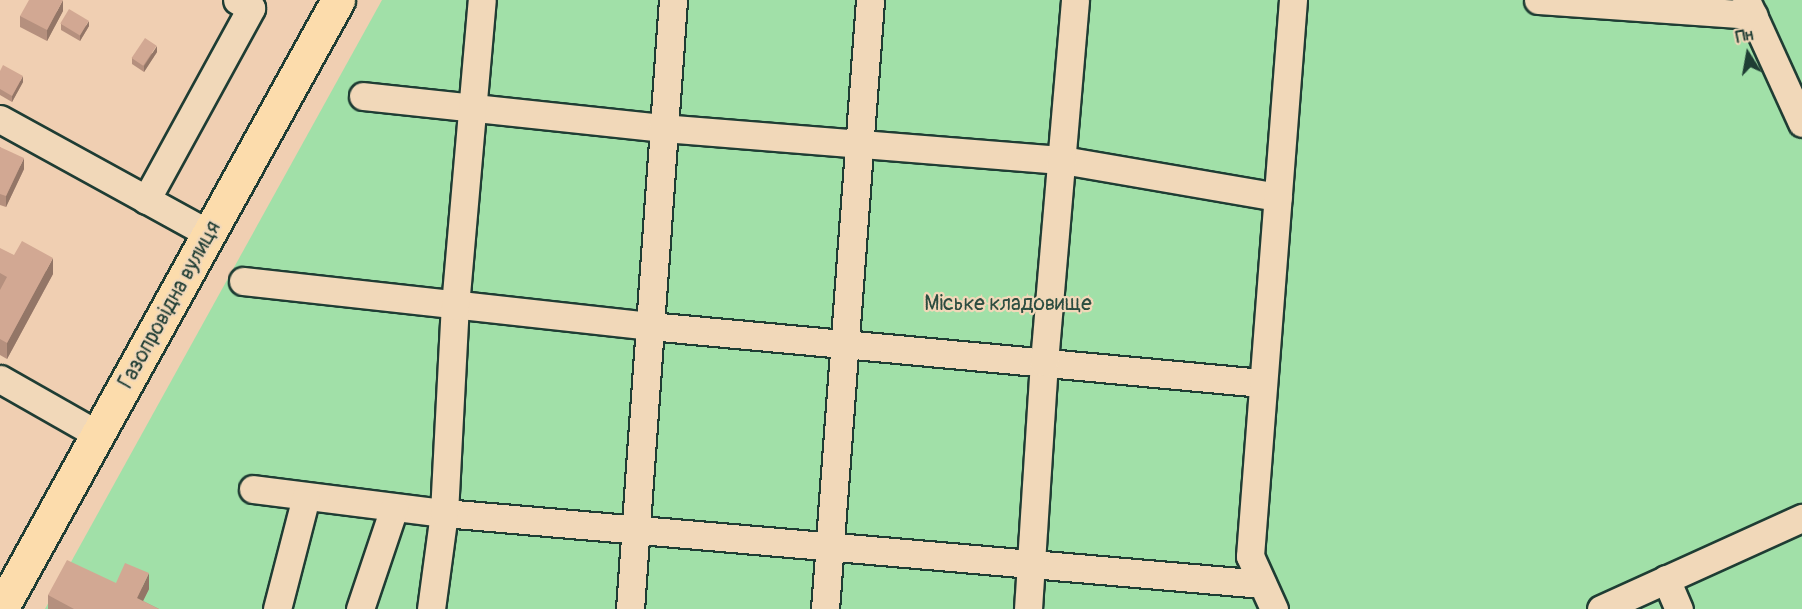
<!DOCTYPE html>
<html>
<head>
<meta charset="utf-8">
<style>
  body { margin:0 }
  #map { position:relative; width:1802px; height:609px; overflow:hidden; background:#f0cfb2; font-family:Pangolin,sans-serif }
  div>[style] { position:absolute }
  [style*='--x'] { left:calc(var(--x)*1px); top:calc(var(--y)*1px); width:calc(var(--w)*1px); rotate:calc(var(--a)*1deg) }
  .green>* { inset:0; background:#a1e0a8 }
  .roads { filter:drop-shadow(2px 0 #1f3d34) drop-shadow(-2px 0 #1f3d34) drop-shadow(0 2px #1f3d34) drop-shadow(0 -2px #1f3d34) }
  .minor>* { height:27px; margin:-13.5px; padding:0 13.5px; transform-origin:13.5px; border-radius:13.5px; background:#f1d8b9 }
  .major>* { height:33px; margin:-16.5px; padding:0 16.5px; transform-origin:16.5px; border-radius:16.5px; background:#fcdcac }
  .wall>* { inset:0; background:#b5907e }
  .shaded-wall>* { inset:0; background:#937667 }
  .building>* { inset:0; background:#d2a893; transform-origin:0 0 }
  span { translate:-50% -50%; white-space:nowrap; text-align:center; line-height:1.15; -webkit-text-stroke:4.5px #f1d8b9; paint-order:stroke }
  .park-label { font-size:21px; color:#2c4d40 }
  .street-label { font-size:21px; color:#1f3d34 }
  .north { position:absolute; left:1718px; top:24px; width:60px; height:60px; -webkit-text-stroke:4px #f1d8b9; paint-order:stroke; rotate:349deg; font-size:16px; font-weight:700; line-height:24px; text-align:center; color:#1f3d34 }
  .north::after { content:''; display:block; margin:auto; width:21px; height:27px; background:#1f3d34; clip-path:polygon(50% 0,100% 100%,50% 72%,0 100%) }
</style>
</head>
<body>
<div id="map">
  <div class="green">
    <div style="clip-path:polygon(382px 0,1802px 0,1802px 609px,45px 609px)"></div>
  </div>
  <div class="roads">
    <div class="minor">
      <div style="--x:1538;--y:0;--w:216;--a:4"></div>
      <div style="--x:1746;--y:0;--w:135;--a:65.5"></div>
      <div style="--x:363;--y:96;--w:301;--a:6.1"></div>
      <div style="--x:662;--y:128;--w:402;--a:4.6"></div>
      <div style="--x:1063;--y:160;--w:218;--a:9.8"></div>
      <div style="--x:0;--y:119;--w:239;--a:28.8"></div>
      <div style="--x:146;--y:200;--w:219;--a:-61.3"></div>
      <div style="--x:251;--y:8;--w:16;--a:-150"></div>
      <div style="--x:243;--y:281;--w:409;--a:6.3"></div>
      <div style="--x:650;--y:326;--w:615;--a:5.32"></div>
      <div style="--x:0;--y:379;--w:112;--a:29.6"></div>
      <div style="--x:253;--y:489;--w:193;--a:7.2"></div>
      <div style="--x:444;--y:513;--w:821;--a:4.96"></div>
      <div style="--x:1666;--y:579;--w:33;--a:67"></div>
      <div style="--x:277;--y:609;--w:116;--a:-75.5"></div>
      <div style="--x:360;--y:609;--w:107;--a:-71.4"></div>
      <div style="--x:431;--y:609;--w:97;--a:-82.3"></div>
      <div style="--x:444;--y:513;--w:207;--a:-87"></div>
      <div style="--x:455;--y:306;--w:307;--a:-85"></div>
      <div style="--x:630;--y:609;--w:611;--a:-85.96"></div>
      <div style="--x:825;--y:609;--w:611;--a:-85.77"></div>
      <div style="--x:1028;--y:609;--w:248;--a:-86.3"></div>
      <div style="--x:1044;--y:362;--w:363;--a:-85.1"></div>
      <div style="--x:1274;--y:609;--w:58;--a:-114.4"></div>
      <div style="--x:1250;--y:556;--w:558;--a:-85.58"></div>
      <div style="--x:1601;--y:609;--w:221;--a:-24.4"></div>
    </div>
    <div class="major">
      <div style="--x:1;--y:609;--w:696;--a:-61.04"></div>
    </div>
  </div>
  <div class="wall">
    <div style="clip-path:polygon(63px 11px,47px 41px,20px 27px,20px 16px)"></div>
    <div style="clip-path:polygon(61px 24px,89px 26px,80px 41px,61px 30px)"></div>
    <div style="clip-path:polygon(157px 52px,144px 72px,132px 64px,132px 58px)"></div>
    <div style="clip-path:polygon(0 71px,23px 82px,12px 102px,0 95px)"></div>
    <div style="clip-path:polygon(0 147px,24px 169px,6px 207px,0 205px)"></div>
    <div style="clip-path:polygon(0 249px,53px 274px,7px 359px,0 355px)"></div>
    <div style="clip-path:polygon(116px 583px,149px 589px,143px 601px,159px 609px,48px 609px,48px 595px)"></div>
  </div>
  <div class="shaded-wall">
    <div style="clip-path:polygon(63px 0,63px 11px,47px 41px,47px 30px)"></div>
    <div style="clip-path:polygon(89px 21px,89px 26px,80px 41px,80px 35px)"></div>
    <div style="clip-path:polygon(157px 46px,157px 52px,144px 72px,144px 66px)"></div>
    <div style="clip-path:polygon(23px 76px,23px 82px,12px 102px,12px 96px)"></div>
    <div style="clip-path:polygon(24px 158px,24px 169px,6px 207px,6px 196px)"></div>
    <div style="clip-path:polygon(53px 258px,53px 274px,7px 359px,7px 343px)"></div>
    <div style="clip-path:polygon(149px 573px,149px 589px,139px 609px,137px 598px)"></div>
  </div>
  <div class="building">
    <div style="clip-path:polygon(29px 0,63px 0,47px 30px,20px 16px)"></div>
    <div style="left:69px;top:9px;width:23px;height:17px;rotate:31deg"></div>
    <div style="left:145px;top:38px;width:14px;height:24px;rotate:34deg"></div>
    <div style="clip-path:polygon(3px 65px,23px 76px,12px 96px,0 89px,0 71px)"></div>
    <div style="clip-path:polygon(0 147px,24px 158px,6px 196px,0 194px)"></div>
    <div style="clip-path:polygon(22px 241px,53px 258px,7px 343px,0 339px,0 290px,7px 277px,0 273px,0 248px,14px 255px)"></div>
    <div style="clip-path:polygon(67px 560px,116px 583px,125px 563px,149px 573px,137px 598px,159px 609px,74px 609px,48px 595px)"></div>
  </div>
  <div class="park-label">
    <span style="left:1008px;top:304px">Міське кладовище</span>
  </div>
  <div class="street-label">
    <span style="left:170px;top:305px;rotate:-61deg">Газопровідна вулиця</span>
  </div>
  <div class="north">Пн</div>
</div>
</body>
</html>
